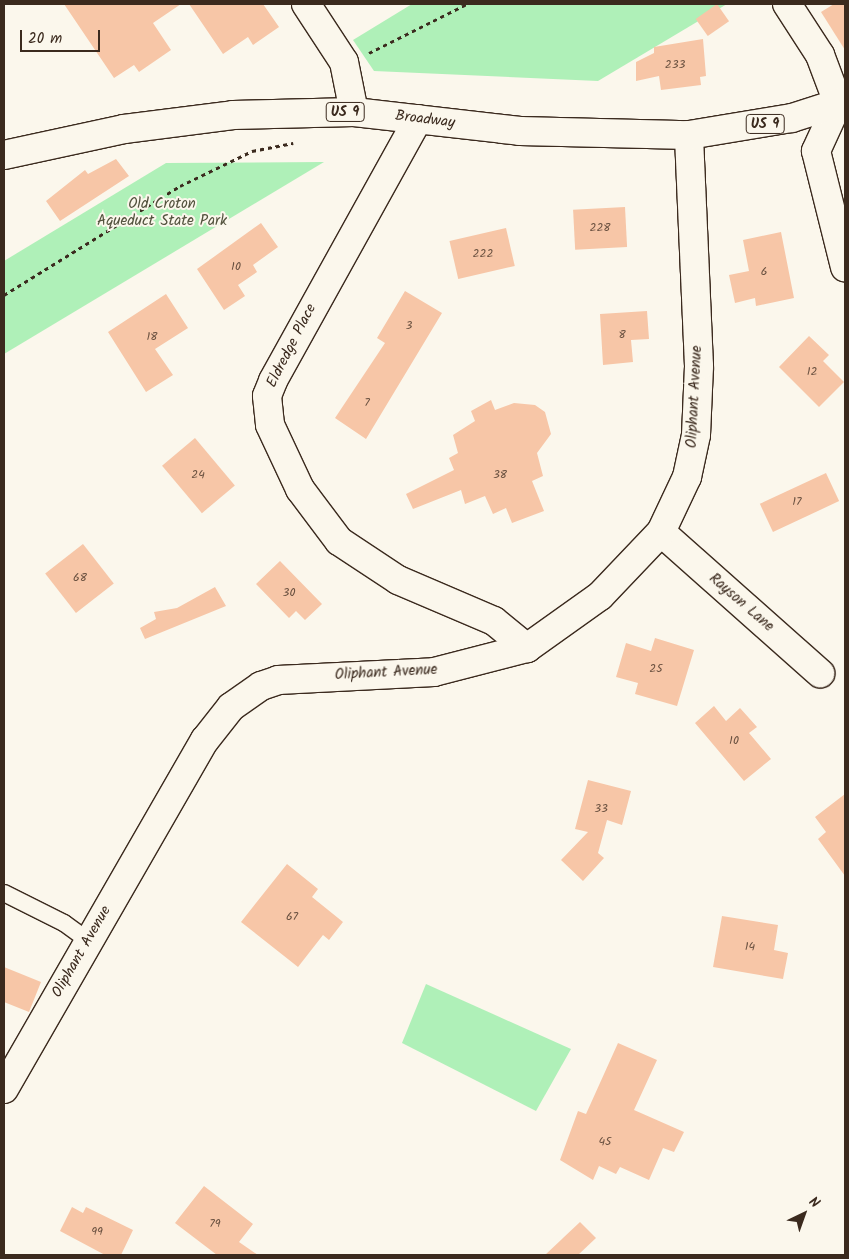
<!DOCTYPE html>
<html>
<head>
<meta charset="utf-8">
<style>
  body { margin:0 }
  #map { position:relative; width:849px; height:1259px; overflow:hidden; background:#fbf7ec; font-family:Kalam,sans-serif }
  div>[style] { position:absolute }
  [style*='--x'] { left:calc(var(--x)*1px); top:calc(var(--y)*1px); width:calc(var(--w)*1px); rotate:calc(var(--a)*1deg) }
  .green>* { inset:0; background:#aff0b8 }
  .building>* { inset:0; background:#f7c6a7; transform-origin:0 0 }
  .path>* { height:3px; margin-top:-1.5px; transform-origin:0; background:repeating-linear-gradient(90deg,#3b2a1e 0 4px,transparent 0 8px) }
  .roads { filter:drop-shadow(1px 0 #3b2a1e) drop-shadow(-1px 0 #3b2a1e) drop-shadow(0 1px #3b2a1e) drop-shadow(0 -1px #3b2a1e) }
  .lane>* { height:16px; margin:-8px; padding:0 8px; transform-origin:8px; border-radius:8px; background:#fbf7ec }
  .street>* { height:28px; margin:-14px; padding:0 14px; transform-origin:14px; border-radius:14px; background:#fbf7ec }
  .primary>* { height:28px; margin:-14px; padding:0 14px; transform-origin:14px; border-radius:14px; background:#fbf7ec }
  span { translate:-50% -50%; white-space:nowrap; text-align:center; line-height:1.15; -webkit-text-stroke:4px #fbf7ec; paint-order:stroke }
  .number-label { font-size:12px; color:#6a5140 }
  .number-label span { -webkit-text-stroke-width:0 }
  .shield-label span { padding:1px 4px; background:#fbf7ec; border:1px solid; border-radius:4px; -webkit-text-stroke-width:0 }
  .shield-label { font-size:14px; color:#3b2a1e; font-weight:700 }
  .street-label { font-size:15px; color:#3b2a1e }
  .park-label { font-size:15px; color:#52523d }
  .frame { position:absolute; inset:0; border:5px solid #3b2a1e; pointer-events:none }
  .north { position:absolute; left:779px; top:1189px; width:50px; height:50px; -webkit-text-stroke:4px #fbf7ec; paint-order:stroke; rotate:42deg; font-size:14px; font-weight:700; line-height:20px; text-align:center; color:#3b2a1e }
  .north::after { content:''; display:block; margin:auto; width:18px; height:22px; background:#3b2a1e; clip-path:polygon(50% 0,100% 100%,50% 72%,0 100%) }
  .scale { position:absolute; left:20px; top:30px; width:80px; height:22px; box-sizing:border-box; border:2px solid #3b2a1e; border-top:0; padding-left:6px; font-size:15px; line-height:18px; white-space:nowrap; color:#3b2a1e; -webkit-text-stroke:4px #fbf7ec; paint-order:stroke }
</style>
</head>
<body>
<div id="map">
  <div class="green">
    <div style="clip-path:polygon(412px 4px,727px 4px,598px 81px,374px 71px,353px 40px)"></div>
    <div style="clip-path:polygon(324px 162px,4px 354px,4px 261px,166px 163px)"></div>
    <div style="clip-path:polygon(426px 984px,571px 1049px,536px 1111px,402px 1043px)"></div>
  </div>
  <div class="building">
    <div style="clip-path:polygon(64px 4px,181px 4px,153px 23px,171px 50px,139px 72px,134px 65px,114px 78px)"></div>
    <div style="clip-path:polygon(189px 4px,263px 4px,279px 27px,253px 45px,248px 37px,223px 54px)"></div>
    <div style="left:717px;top:4px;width:21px;height:26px;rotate:55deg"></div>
    <div style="clip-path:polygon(834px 4px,845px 4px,845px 50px,821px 12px)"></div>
    <div style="clip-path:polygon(703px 39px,706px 76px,700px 77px,701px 85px,661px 90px,659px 76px,636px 81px,636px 62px,654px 53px,654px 47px)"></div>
    <div style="clip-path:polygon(116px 159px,129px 176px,60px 221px,46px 201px,85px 170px,88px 174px)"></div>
    <div style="left:625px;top:207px;width:40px;height:52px;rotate:87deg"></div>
    <div style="clip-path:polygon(261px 223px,278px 247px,253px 265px,257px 272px,238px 285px,245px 296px,224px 310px,197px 269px)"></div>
    <div style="left:506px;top:228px;width:39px;height:58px;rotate:77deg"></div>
    <div style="clip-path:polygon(781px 232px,794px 298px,756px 306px,755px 298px,735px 303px,729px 275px,749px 271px,743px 240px)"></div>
    <div style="clip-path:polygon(405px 291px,442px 313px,366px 439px,335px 418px,385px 343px,377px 338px)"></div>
    <div style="clip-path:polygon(166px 294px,188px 328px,155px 349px,173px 375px,146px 392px,108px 332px)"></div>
    <div style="clip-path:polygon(647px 311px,649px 339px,631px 340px,633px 362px,603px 365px,600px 314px)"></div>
    <div style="clip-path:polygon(809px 336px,829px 355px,823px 361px,844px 382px,819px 407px,779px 367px)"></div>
    <div style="clip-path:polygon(491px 400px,495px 410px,514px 403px,535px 405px,545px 412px,551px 434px,537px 453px,543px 476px,532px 481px,544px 511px,512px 523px,506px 508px,493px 514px,485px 496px,465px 504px,461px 490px,413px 509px,406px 494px,454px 470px,449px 458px,458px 453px,453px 435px,475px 421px,471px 411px)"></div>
    <div style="left:195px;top:438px;width:62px;height:43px;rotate:50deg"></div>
    <div style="left:826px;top:473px;width:31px;height:73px;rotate:65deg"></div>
    <div style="left:83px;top:544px;width:50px;height:48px;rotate:52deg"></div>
    <div style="clip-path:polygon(280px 561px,322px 604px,305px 620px,296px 611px,289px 618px,256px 584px)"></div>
    <div style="clip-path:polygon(215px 587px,226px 606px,145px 639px,140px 628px,156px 619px,154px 612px,177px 608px)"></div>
    <div style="clip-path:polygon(655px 638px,694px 650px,677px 706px,635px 694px,638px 683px,616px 677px,626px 643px,651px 651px)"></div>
    <div style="clip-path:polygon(714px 706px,726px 721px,740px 708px,757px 727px,749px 733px,771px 759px,744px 781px,695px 723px)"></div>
    <div style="clip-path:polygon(588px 780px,631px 791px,622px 825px,607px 820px,598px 853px,604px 858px,583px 881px,561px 860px,588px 832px,575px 829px)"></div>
    <div style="clip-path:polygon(845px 794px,845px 876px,818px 839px,826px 832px,815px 817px)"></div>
    <div style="clip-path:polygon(287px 864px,318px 889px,312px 897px,343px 922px,329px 940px,323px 935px,298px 967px,241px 922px)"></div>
    <div style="clip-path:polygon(722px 916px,778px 925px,774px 950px,788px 953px,783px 979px,713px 967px)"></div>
    <div style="clip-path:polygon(4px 967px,41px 982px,29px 1012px,4px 1002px)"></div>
    <div style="clip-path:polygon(618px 1043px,657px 1060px,634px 1110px,684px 1132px,674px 1152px,663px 1148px,649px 1180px,620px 1167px,616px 1174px,599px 1166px,593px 1180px,560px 1160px,578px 1111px,586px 1114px)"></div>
    <div style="clip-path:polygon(204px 1186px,253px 1224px,239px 1242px,258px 1255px,217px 1255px,175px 1223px)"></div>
    <div style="clip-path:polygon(72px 1207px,83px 1213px,86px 1207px,133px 1230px,121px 1255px,105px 1255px,60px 1231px)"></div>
    <div style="clip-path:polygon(580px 1222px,596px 1238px,578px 1255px,545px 1255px)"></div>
  </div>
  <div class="path">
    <div style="--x:369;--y:53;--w:110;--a:-26.6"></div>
    <div style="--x:4;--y:295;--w:207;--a:-31.8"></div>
    <div style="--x:180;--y:186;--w:80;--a:-25.9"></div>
    <div style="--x:252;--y:151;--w:42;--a:-11"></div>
  </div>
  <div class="roads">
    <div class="lane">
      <div style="--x:4;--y:893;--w:67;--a:26.6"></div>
      <div style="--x:64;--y:923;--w:31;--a:36"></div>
    </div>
    <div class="street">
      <div style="--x:306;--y:4;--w:69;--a:56.8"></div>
      <div style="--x:344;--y:62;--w:51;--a:78.7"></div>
      <div style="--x:787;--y:4;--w:61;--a:57.1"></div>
      <div style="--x:820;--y:55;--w:51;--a:69.4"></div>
      <div style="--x:838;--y:103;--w:53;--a:114.6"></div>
      <div style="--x:816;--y:151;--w:120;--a:76"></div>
      <div style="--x:418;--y:119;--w:299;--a:119"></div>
      <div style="--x:273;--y:381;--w:16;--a:112"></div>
      <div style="--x:267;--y:396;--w:29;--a:84"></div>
      <div style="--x:270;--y:425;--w:71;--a:64.9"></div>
      <div style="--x:300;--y:489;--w:65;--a:53.1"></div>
      <div style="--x:339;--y:541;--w:71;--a:33.5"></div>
      <div style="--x:398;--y:580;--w:104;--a:23.1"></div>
      <div style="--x:494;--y:621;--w:43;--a:39.3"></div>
      <div style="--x:661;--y:532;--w:213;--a:41.6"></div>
      <div style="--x:4;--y:1089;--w:403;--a:-60.1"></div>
      <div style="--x:205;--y:740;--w:42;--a:-51.8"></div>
      <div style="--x:231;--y:707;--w:37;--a:-35"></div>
      <div style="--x:261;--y:686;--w:18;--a:-19"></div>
      <div style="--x:278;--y:680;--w:156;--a:-2.9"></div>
      <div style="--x:434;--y:672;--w:96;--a:-14.5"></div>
      <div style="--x:527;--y:648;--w:90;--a:-35.5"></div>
      <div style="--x:600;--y:596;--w:88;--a:-46.4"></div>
      <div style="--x:661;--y:532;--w:61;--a:-64.7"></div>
      <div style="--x:687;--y:477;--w:43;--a:-77.9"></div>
      <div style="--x:696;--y:435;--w:69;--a:-87.5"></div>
      <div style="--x:699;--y:366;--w:231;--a:-92.5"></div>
    </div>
    <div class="primary">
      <div style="--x:4;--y:155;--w:123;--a:-12.2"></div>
      <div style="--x:124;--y:129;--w:110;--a:-7.3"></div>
      <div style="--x:233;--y:115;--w:121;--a:-1.4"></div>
      <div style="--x:354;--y:112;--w:167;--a:6.5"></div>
      <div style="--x:520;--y:131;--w:169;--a:1.4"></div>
      <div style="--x:689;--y:135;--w:104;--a:-9.4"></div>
      <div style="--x:792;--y:118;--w:56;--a:-17.8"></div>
    </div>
  </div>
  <div class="number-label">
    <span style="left:675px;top:65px">233</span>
    <span style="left:600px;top:228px">228</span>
    <span style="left:483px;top:254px">222</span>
    <span style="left:236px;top:267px">10</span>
    <span style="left:764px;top:272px">6</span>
    <span style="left:409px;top:326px">3</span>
    <span style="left:622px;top:335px">8</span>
    <span style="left:152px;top:337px">18</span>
    <span style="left:812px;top:372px">12</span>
    <span style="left:367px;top:403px">7</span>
    <span style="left:198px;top:475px">24</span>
    <span style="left:500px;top:475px">38</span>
    <span style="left:797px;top:502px">17</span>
    <span style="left:80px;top:578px">68</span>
    <span style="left:289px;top:593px">30</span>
    <span style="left:656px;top:669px">25</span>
    <span style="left:734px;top:741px">10</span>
    <span style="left:601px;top:809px">33</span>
    <span style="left:292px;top:917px">67</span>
    <span style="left:750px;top:947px">14</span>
    <span style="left:605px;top:1142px">45</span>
    <span style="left:215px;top:1224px">79</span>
    <span style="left:97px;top:1232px">99</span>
  </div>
  <div class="shield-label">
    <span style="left:345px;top:112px">US 9</span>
    <span style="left:765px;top:124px">US 9</span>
  </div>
  <div class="street-label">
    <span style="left:425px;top:120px;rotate:7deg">Broadway</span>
    <span style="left:292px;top:346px;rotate:-63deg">Eldredge Place</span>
    <span style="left:695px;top:397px;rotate:-87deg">Oliphant Avenue</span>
    <span style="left:741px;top:603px;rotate:41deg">Rayson Lane</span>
    <span style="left:386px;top:673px;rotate:-3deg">Oliphant Avenue</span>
    <span style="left:82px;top:952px;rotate:-60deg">Oliphant Avenue</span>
  </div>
  <div class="park-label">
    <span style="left:162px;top:213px">Old Croton<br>Aqueduct State Park</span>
  </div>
  <div class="frame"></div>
  <div class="north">N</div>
  <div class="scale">20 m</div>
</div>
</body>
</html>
